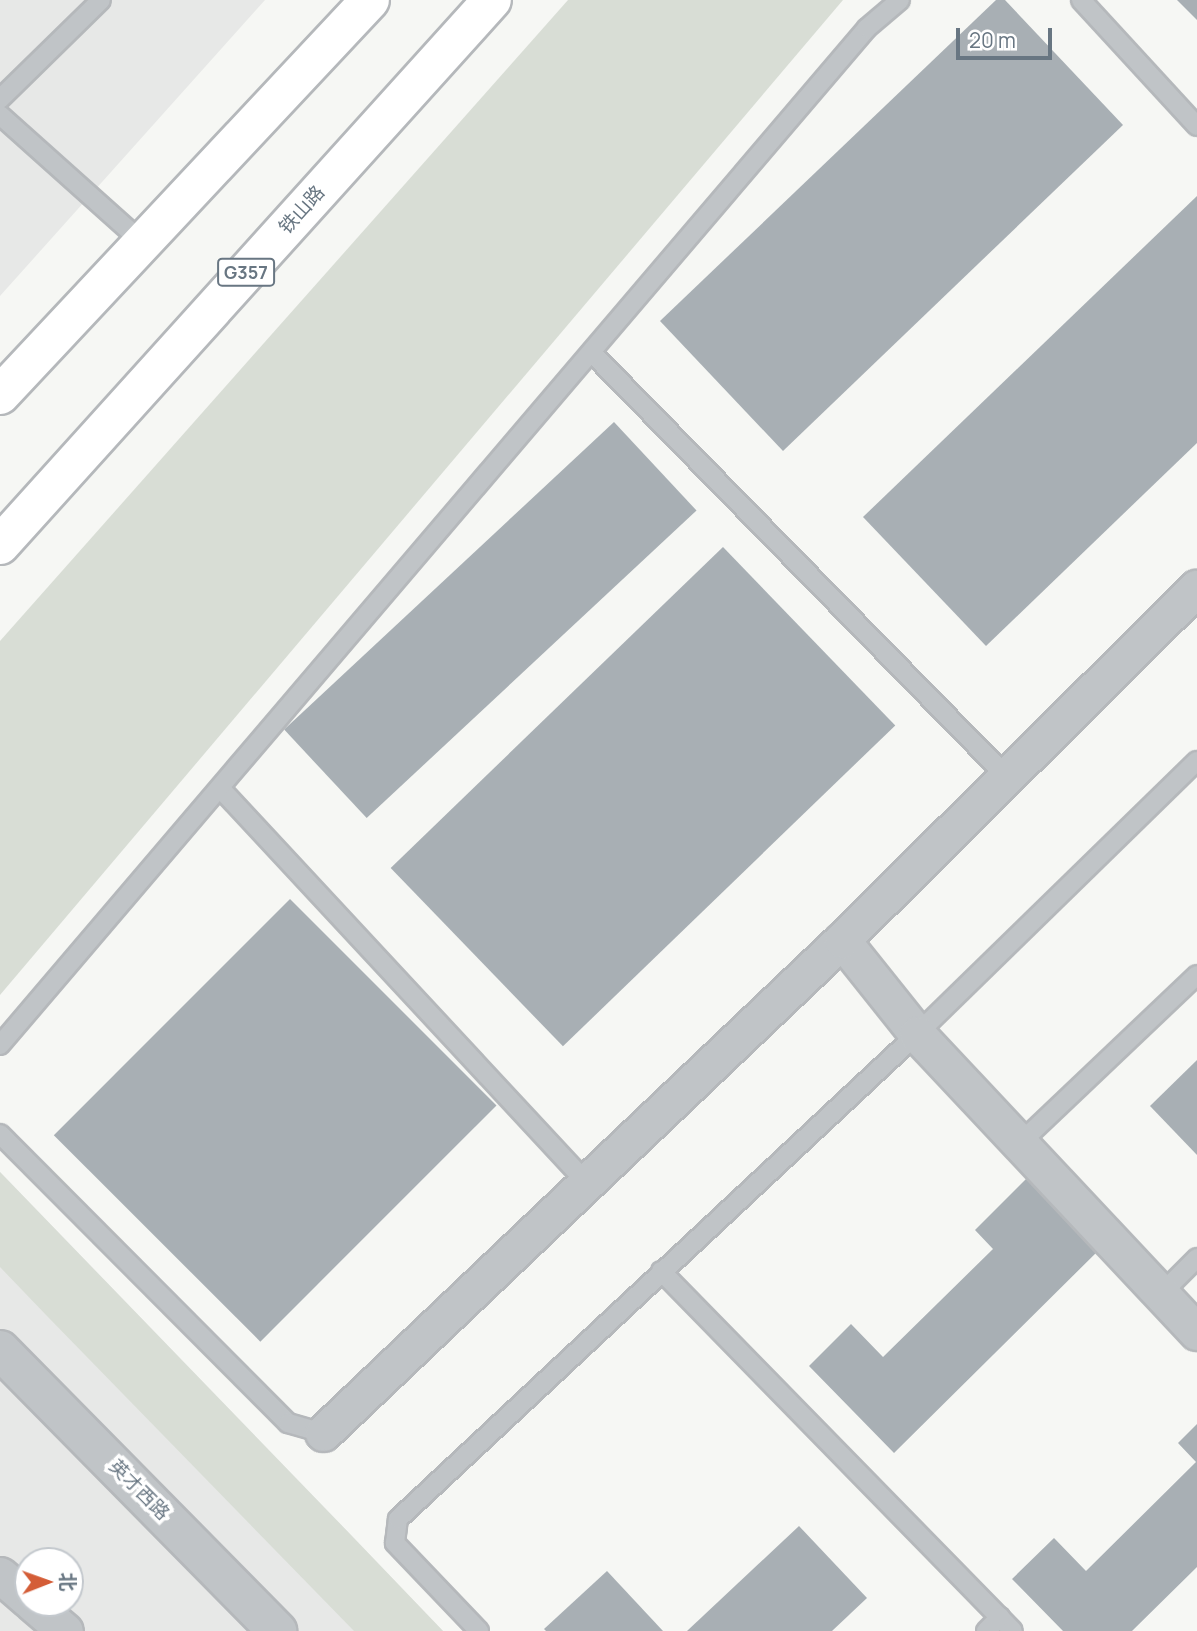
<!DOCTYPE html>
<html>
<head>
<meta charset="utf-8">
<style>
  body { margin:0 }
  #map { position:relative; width:1197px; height:1631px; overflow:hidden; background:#f6f7f4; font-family:Manrope,"Noto Sans SC",sans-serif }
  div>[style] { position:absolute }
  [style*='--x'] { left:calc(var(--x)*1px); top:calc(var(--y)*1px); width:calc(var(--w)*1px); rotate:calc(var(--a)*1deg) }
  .built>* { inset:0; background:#e7e8e7 }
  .green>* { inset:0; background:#d8ddd5 }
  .building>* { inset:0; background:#a8afb4; transform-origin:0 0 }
  .roads { filter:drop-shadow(2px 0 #b5b8bb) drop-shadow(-2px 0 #b5b8bb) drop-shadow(0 2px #b5b8bb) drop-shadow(0 -2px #b5b8bb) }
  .service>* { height:18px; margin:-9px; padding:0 9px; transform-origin:9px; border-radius:9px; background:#c0c4c7 }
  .minor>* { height:35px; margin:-17.5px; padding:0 17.5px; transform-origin:17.5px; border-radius:17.5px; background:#c0c4c7 }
  .tertiary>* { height:38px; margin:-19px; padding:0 19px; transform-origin:19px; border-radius:19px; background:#c0c4c7 }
  .trunk>* { height:38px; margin:-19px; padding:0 19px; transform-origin:19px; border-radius:19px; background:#fff }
  span { translate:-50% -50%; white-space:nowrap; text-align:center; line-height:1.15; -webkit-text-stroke:7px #fff; paint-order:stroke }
  .shield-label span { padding:2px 5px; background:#fff; border:2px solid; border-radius:5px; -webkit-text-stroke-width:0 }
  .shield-label { font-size:18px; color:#687682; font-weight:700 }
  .street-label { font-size:19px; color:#687682 }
  .north { position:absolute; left:14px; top:1547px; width:70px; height:70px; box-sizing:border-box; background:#fff; border:2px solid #c3c8cd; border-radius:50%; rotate:89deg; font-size:19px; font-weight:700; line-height:28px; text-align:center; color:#687682 }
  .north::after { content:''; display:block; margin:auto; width:24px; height:32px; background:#d45d37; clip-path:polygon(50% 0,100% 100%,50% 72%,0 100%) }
  .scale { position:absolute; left:956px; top:28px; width:96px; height:32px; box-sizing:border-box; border:4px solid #687682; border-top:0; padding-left:9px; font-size:21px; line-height:24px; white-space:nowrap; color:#687682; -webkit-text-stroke:5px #fff; paint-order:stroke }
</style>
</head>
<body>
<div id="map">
  <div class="built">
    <div style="clip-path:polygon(0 0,265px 0,0 296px)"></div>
    <div style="clip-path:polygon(evenodd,0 1172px,350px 1534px,443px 1631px,0 1631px,0 1172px,28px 1561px,70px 1561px,70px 1603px,28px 1603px,28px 1561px)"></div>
  </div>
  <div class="green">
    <div style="clip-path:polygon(568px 0,843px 0,0 995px,0 641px)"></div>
    <div style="clip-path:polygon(0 1172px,350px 1534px,443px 1631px,354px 1631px,47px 1316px,0 1267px)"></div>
  </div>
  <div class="building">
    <div style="clip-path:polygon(996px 0,1005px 0,1123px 125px,783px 451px,660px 321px)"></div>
    <div style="clip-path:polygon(1177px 0,1197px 0,1197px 20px)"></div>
    <div style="clip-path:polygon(1197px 196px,1197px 443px,986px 646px,863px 517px)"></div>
    <div style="left:614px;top:422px;width:121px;height:451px;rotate:47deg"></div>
    <div style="left:723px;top:547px;width:248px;height:462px;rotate:46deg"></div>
    <div style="left:290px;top:899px;width:292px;height:334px;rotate:45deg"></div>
    <div style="clip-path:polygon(1197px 1060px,1197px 1155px,1150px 1106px)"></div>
    <div style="clip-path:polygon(1032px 1173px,1103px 1246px,894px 1453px,809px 1366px,851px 1324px,883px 1357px,993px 1249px,975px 1230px)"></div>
    <div style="clip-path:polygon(1197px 1424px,1197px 1567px,1132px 1631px,1063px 1631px,1012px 1579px,1054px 1538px,1086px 1571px,1196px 1462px,1178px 1443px)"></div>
    <div style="clip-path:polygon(799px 1526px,867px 1598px,832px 1631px,687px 1631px)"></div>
    <div style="clip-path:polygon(607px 1571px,663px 1631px,546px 1631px,544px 1629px)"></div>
  </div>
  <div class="roads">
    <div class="service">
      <div style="--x:1081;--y:0;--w:171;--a:47.4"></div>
      <div style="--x:0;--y:99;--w:141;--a:-44.4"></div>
      <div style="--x:0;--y:115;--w:192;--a:41.8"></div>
      <div style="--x:591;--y:352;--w:595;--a:45.61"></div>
      <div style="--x:220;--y:788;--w:539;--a:47.1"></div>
      <div style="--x:0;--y:1045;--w:1336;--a:-49.55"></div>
      <div style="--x:867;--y:28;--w:43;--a:-40.3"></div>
      <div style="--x:0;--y:1134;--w:408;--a:45.1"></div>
      <div style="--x:288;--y:1423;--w:36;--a:16"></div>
      <div style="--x:1020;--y:1143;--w:244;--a:-43.5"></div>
      <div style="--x:661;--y:1271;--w:503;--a:45.64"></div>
      <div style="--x:1161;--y:1294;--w:51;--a:-45"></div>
      <div style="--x:479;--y:1631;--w:122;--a:-133.7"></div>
      <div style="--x:395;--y:1543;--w:24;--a:-83"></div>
      <div style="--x:398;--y:1519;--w:710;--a:-43.06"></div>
      <div style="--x:917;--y:1034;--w:391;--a:-44.3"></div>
      <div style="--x:986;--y:1631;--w:20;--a:-45"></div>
    </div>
    <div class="minor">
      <div style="--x:842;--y:940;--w:120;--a:51.4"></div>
      <div style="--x:917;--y:1034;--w:409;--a:46.8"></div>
      <div style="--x:323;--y:1433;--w:716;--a:-43.53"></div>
      <div style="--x:842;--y:940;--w:500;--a:-44.8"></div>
      <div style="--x:0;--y:1575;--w:37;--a:41"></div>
      <div style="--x:32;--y:1603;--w:43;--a:40.3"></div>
    </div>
    <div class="tertiary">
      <div style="--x:0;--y:1350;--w:395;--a:45.4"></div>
    </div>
    <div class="trunk">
      <div style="--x:0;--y:395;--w:541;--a:-46.87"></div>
      <div style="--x:0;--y:545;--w:734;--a:-47.93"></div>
    </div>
  </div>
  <div class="shield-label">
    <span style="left:246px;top:272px">G357</span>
  </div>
  <div class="street-label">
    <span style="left:302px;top:210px;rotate:-48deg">铁山路</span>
    <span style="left:139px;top:1490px;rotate:45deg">英才西路</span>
  </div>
  <div class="north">北</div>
  <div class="scale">20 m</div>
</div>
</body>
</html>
